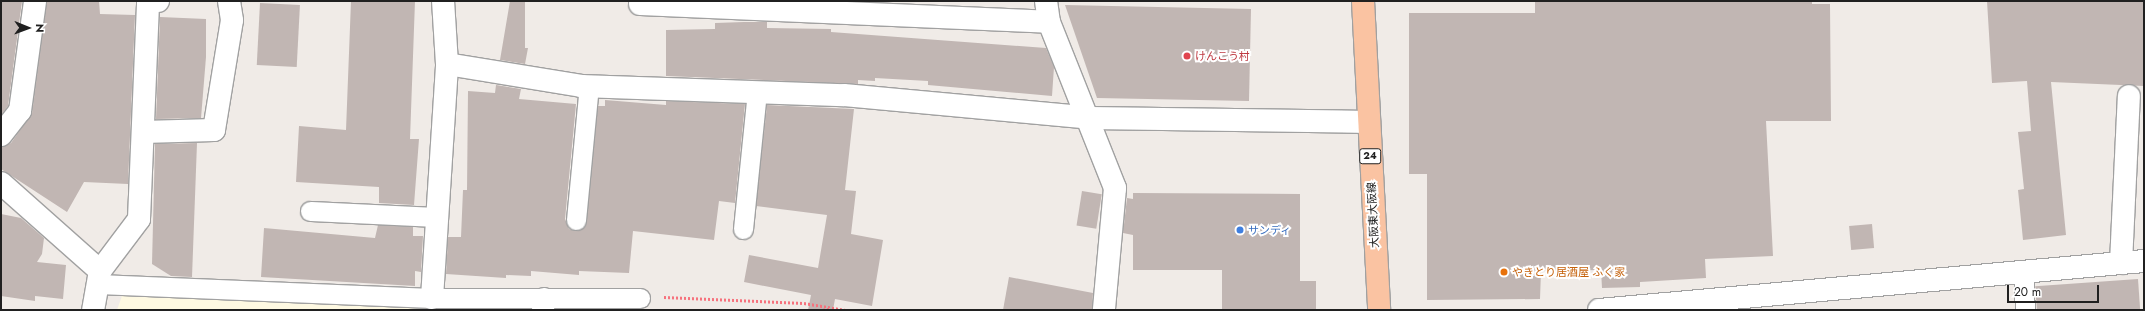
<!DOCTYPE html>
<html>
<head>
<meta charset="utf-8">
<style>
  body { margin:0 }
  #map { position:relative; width:2145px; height:311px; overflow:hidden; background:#f0ebe7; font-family:Jost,"Noto Sans JP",sans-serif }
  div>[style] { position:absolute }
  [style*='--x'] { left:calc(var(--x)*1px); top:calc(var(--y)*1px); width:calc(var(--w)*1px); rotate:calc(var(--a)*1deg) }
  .education>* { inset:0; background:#fef9e2 }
  .building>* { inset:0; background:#c1b6b3; transform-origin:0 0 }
  .path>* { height:2.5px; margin-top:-1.25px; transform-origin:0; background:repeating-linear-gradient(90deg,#f6727d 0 2px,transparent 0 4px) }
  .roads { filter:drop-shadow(1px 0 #a1a1a1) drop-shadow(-1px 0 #a1a1a1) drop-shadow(0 1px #a1a1a1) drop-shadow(0 -1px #a1a1a1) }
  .lane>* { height:19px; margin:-9.5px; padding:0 9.5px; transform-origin:9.5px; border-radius:9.5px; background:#fff }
  .street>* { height:22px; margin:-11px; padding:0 11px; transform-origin:11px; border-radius:11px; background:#fff }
  .primary>* { height:22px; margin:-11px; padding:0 11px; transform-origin:11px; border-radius:11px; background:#fac3a2 }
  .dots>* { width:11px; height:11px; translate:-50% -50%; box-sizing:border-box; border:2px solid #fff; border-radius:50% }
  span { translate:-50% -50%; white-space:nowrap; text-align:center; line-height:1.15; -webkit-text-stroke:4px #fff; paint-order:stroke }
  .shield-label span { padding:1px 3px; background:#fff; border:1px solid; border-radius:3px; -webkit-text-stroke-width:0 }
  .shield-label { font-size:10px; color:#202020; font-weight:700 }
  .health-label { font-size:11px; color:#be3a42 }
  .left { translate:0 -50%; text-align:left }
  .street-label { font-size:11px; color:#202020 }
  .shop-label { font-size:11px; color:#366cbe }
  .food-label { font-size:11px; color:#c56008 }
  .frame { position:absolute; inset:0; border:2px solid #202020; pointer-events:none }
  .north { position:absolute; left:8px; top:8px; width:40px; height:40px; -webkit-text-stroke:3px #fff; paint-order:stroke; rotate:91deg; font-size:11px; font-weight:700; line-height:16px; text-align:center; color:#202020 }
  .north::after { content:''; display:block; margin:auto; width:14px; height:18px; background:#202020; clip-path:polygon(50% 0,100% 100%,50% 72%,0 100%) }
  .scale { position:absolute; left:2007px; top:285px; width:92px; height:18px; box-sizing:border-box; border:2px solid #202020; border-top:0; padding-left:5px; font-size:12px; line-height:14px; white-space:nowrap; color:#202020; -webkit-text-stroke:3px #fff; paint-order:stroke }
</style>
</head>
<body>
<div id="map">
  <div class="education">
    <div style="clip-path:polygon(123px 293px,525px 310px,117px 310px)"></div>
  </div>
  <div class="building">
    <div style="clip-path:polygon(2px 1px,22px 1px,8px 106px,1px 115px)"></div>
    <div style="clip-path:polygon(47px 1px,99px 1px,100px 14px,135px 15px,128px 184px,84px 182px,67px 212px,1px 169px,1px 147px,11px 143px,32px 113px)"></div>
    <div style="clip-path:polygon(351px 1px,415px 1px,410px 139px,419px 139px,414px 205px,379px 203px,379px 187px,296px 182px,299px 126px,346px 130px)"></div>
    <div style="clip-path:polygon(510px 1px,525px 1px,525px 48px,528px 48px,525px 64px,500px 60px)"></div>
    <div style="clip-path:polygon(1535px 1px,1812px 1px,1812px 4px,1830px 4px,1831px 121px,1766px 121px,1773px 256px,1705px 259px,1706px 278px,1640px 282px,1640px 287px,1602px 288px,1601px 270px,1541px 271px,1540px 299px,1427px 300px,1427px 174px,1409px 174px,1409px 13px,1535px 13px)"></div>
    <div style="clip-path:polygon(1987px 1px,2144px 1px,2144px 86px,2051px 82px,2066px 235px,2023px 240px,2018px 190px,2024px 189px,2018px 132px,2031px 131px,2027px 81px,1992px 83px)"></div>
    <div style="left:260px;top:3px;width:40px;height:62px;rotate:3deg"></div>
    <div style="clip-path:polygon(1065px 5px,1251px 9px,1249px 101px,1097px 98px)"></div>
    <div style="clip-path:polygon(160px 17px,206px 19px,206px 57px,201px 118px,156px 119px)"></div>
    <div style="clip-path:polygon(744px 22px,767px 22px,767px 28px,831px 29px,831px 32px,1046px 48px,1054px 67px,1052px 96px,928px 85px,928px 81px,875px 78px,875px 81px,858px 80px,858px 84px,666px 76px,666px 30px,715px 29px,715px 23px)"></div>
    <div style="clip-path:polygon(496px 85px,521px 89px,519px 99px,576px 104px,565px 219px,569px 229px,575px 231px,585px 227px,587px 221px,598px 106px,605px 106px,605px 100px,666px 105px,666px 101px,745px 104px,735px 203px,719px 201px,714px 240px,633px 231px,629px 273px,579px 271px,579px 275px,531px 271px,531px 276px,506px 275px,506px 278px,446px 274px,448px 237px,461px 237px,463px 190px,467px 190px,468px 91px,495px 93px)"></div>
    <div style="clip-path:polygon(767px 105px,854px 109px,845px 190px,856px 191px,851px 234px,883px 240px,872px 306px,835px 299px,833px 310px,808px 310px,811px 295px,744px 282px,749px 255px,818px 268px,827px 215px,756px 206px)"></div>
    <div style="clip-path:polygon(197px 143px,192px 277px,171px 276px,152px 264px,155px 144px)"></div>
    <div style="left:1082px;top:191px;width:20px;height:35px;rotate:9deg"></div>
    <div style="clip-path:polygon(1133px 193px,1300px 194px,1300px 281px,1316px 281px,1316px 310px,1222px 310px,1222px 270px,1133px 270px,1133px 235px,1123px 233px,1127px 198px,1133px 199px)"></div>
    <div style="clip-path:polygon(1px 214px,21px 218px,44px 238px,42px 254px,37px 262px,66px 265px,63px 299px,35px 296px,35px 301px,1px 296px)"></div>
    <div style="left:1872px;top:224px;width:24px;height:23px;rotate:85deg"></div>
    <div style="clip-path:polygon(378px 225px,413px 227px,413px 236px,423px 236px,421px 272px,415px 271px,415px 286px,261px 277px,264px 228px,375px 238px)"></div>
    <div style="clip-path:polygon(1009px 277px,1093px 293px,1092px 310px,1003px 310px)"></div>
    <div style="left:2138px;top:279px;width:31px;height:103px;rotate:86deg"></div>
  </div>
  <div class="path">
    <div style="--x:664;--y:297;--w:140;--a:2.5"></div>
    <div style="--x:804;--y:303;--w:42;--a:9.7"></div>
  </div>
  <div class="roads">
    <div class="lane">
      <div style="--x:310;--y:211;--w:127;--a:2.7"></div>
      <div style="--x:576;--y:220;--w:135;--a:-84.5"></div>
      <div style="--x:743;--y:229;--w:138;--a:-84.2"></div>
      <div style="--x:2023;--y:272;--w:38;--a:87"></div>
      <div style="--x:98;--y:284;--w:334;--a:2.4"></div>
      <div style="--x:432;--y:298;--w:208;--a:0"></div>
    </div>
    <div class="street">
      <div style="--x:1046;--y:1;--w:21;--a:82"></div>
      <div style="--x:1049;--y:22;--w:179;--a:68.3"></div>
      <div style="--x:1115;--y:188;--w:122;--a:95.2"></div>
      <div style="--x:640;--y:4;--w:409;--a:2.5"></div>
      <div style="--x:447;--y:64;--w:136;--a:9.3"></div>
      <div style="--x:581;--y:86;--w:263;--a:2"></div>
      <div style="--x:844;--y:95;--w:247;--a:5.3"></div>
      <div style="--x:1090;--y:118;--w:278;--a:0.8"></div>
      <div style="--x:143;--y:132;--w:71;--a:-1.6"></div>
      <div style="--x:214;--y:130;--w:111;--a:-80.7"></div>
      <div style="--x:232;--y:20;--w:19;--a:-99"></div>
      <div style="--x:1;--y:135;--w:31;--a:-52"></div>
      <div style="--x:20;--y:111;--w:111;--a:-82.2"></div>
      <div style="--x:1;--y:183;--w:132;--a:41.6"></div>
      <div style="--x:100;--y:271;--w:40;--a:100"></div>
      <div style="--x:2121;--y:263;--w:167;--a:-87.3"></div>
      <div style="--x:100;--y:271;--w:65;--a:-53.1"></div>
      <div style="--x:139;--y:219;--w:218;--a:-87.6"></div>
      <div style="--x:148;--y:1;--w:10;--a:0"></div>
      <div style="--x:432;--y:298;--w:234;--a:-86.3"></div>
      <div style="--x:447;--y:64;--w:63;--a:-93.6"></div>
      <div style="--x:543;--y:310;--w:11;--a:-85"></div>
      <div style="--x:1599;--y:310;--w:547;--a:-5.14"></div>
    </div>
    <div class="primary">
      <div style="--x:1363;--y:1;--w:309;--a:87"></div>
    </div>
  </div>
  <div class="dots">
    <div style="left:1187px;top:56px;background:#e0444e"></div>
    <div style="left:1240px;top:230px;background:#3f7fe0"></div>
    <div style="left:1504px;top:272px;background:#e8710a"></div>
  </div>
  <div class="shield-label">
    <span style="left:1370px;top:156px">24</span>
  </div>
  <div class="health-label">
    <span class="left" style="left:1195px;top:56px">けんこう村</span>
  </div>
  <div class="street-label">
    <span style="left:1373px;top:215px;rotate:-93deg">大阪東大阪線</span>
  </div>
  <div class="shop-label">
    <span class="left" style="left:1248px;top:230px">サンディ</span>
  </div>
  <div class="food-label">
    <span class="left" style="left:1512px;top:272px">やきとり居酒屋 ふく家</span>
  </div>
  <div class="frame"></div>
  <div class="north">N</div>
  <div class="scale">20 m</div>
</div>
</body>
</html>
